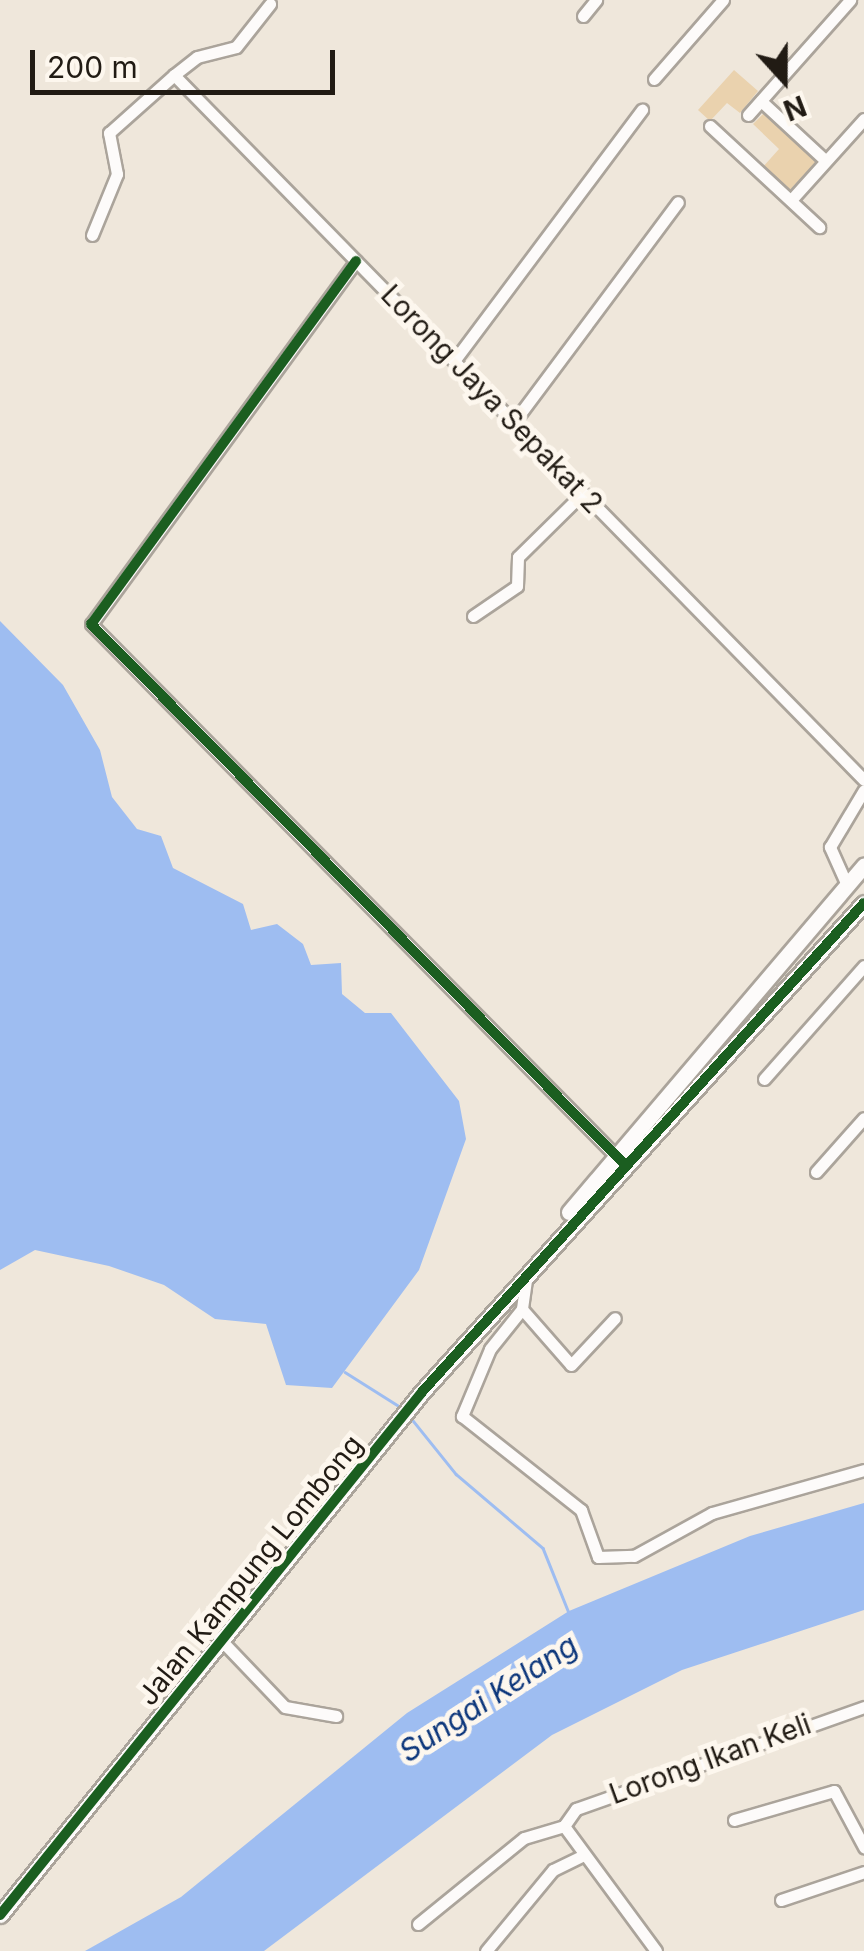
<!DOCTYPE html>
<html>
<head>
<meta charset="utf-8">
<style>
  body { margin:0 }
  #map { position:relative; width:864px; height:1951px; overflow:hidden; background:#efe7db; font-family:Inter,sans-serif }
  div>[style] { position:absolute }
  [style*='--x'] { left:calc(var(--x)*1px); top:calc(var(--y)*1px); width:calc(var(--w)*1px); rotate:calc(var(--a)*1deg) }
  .green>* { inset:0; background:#ead2ae }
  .water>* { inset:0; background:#9ebdf1 }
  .stream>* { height:2.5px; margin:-1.25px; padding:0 1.25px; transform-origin:1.25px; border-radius:1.25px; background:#9ebdf1 }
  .roads { filter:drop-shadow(2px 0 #aba49b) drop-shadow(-2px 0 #aba49b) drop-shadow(0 2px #aba49b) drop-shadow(0 -2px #aba49b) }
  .minor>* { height:11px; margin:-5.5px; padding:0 5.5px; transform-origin:5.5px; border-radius:5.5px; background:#fdfbfa }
  .tertiary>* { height:15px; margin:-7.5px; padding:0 7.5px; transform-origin:7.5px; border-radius:7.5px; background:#fdfbfa }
  .cycleway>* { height:10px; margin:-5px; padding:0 5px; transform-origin:5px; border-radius:5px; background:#1b5e20 }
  span { translate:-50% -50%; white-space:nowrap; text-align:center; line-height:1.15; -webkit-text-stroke:10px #fdf7ee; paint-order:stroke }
  .street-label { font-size:28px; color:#211b14 }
  .water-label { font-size:30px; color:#0c367b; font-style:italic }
  .north { position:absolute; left:734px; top:30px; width:100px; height:100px; -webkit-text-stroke:8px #fdf7ee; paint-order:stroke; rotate:159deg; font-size:28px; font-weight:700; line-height:40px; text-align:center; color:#211b14 }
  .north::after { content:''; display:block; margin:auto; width:35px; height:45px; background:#211b14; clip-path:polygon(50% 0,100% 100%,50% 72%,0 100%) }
  .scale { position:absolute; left:30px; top:50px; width:305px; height:45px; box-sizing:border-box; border:5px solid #211b14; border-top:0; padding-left:12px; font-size:30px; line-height:35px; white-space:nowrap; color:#211b14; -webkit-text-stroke:8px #fdf7ee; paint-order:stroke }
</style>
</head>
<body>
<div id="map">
  <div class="green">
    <div style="clip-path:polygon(734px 70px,758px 91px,740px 113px,727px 103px,710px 121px,698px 110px)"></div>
    <div style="clip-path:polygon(765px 112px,818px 160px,788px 192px,762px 168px,779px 149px,753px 124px)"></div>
  </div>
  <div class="water">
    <div style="clip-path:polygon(0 621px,63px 685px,100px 750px,112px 797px,137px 829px,161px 836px,173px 868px,243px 904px,251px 930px,277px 924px,303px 944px,311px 965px,341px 963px,342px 994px,365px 1013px,391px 1013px,459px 1101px,466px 1139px,419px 1270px,332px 1388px,286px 1385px,266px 1324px,215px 1319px,164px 1285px,109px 1266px,35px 1250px,0 1270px)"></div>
    <div style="clip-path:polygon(864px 1503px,864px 1610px,682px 1670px,552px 1735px,264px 1951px,85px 1951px,181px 1897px,407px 1713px,569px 1611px,750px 1536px)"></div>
  </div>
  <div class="stream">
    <div style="--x:345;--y:1372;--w:67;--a:32.3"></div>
    <div style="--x:411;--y:1418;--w:72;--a:51.2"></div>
    <div style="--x:456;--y:1474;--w:114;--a:40.4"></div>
    <div style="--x:543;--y:1548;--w:70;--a:68.2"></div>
  </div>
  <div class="roads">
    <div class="minor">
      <div style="--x:583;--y:16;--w:21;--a:-51"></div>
      <div style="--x:174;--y:75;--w:29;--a:-38"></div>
      <div style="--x:197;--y:57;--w:40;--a:-14.4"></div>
      <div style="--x:236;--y:47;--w:55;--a:-51.7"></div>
      <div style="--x:654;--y:79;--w:105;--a:-48.9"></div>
      <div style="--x:761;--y:101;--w:88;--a:42.7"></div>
      <div style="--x:748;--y:115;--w:154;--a:-48.4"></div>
      <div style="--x:710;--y:126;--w:149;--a:42.8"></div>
      <div style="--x:791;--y:200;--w:109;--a:-48"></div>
      <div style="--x:92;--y:235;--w:66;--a:-67.7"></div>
      <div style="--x:117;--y:174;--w:42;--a:-101"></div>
      <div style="--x:109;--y:133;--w:87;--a:-41.7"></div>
      <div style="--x:174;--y:75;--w:986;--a:45.62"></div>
      <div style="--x:356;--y:261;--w:449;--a:126.1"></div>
      <div style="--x:91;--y:624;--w:756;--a:45.38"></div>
      <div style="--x:454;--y:361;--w:314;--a:-53.2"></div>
      <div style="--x:514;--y:422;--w:274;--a:-53.3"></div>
      <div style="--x:473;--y:616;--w:53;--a:-34.3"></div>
      <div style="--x:517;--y:586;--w:29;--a:-88"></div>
      <div style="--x:518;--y:557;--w:91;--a:-44.6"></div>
      <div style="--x:847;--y:885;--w:42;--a:-114.1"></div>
      <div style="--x:830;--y:847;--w:66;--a:-59.2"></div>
      <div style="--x:764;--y:1079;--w:151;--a:-48.5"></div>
      <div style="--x:816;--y:1172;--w:72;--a:-48.4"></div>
      <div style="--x:526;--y:1280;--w:29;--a:98"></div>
      <div style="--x:522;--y:1309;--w:74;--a:48.8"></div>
      <div style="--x:571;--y:1365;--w:64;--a:-46.9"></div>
      <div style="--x:522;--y:1309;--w:51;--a:128.7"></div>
      <div style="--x:490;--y:1349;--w:73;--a:112.7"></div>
      <div style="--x:462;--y:1416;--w:152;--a:38.3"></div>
      <div style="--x:581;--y:1510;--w:50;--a:70.1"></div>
      <div style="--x:598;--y:1557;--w:36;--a:-2"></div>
      <div style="--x:634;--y:1556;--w:89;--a:-28.9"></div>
      <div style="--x:712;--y:1513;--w:158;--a:-15.8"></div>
      <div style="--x:219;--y:1638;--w:95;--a:46.3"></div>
      <div style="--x:285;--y:1707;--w:52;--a:10"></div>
      <div style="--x:734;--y:1820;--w:104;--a:-16.2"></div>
      <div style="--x:834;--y:1791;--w:64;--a:61.8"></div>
      <div style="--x:564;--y:1826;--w:21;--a:-55"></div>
      <div style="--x:576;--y:1809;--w:306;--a:-19.5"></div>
      <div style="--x:564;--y:1826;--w:155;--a:53.6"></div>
      <div style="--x:781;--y:1900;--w:88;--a:-18.6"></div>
      <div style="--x:418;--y:1924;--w:136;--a:-39.1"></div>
      <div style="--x:524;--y:1838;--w:42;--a:-16.7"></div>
      <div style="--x:486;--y:1951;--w:105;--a:-50.4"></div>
      <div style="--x:553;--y:1870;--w:34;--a:-26"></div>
    </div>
    <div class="tertiary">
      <div style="--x:569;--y:1212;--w:455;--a:-49.6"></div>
      <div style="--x:0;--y:1915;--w:672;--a:-51.1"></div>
      <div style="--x:422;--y:1392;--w:659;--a:-47.89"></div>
    </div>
  </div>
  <div class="cycleway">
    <div style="--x:356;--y:261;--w:449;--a:126.1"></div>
    <div style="--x:91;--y:624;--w:760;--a:45.37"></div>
    <div style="--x:0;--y:1915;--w:672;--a:-51.1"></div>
    <div style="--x:422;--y:1392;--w:659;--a:-47.89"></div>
  </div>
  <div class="street-label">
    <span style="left:492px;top:399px;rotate:46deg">Lorong Jaya Sepakat 2</span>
    <span style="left:250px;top:1570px;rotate:-51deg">Jalan Kampung Lombong</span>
    <span style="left:710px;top:1759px;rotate:-20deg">Lorong Ikan Keli</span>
  </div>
  <div class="water-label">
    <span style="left:488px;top:1698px;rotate:-33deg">Sungai Kelang</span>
  </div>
  <div class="north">N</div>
  <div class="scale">200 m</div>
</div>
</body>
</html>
